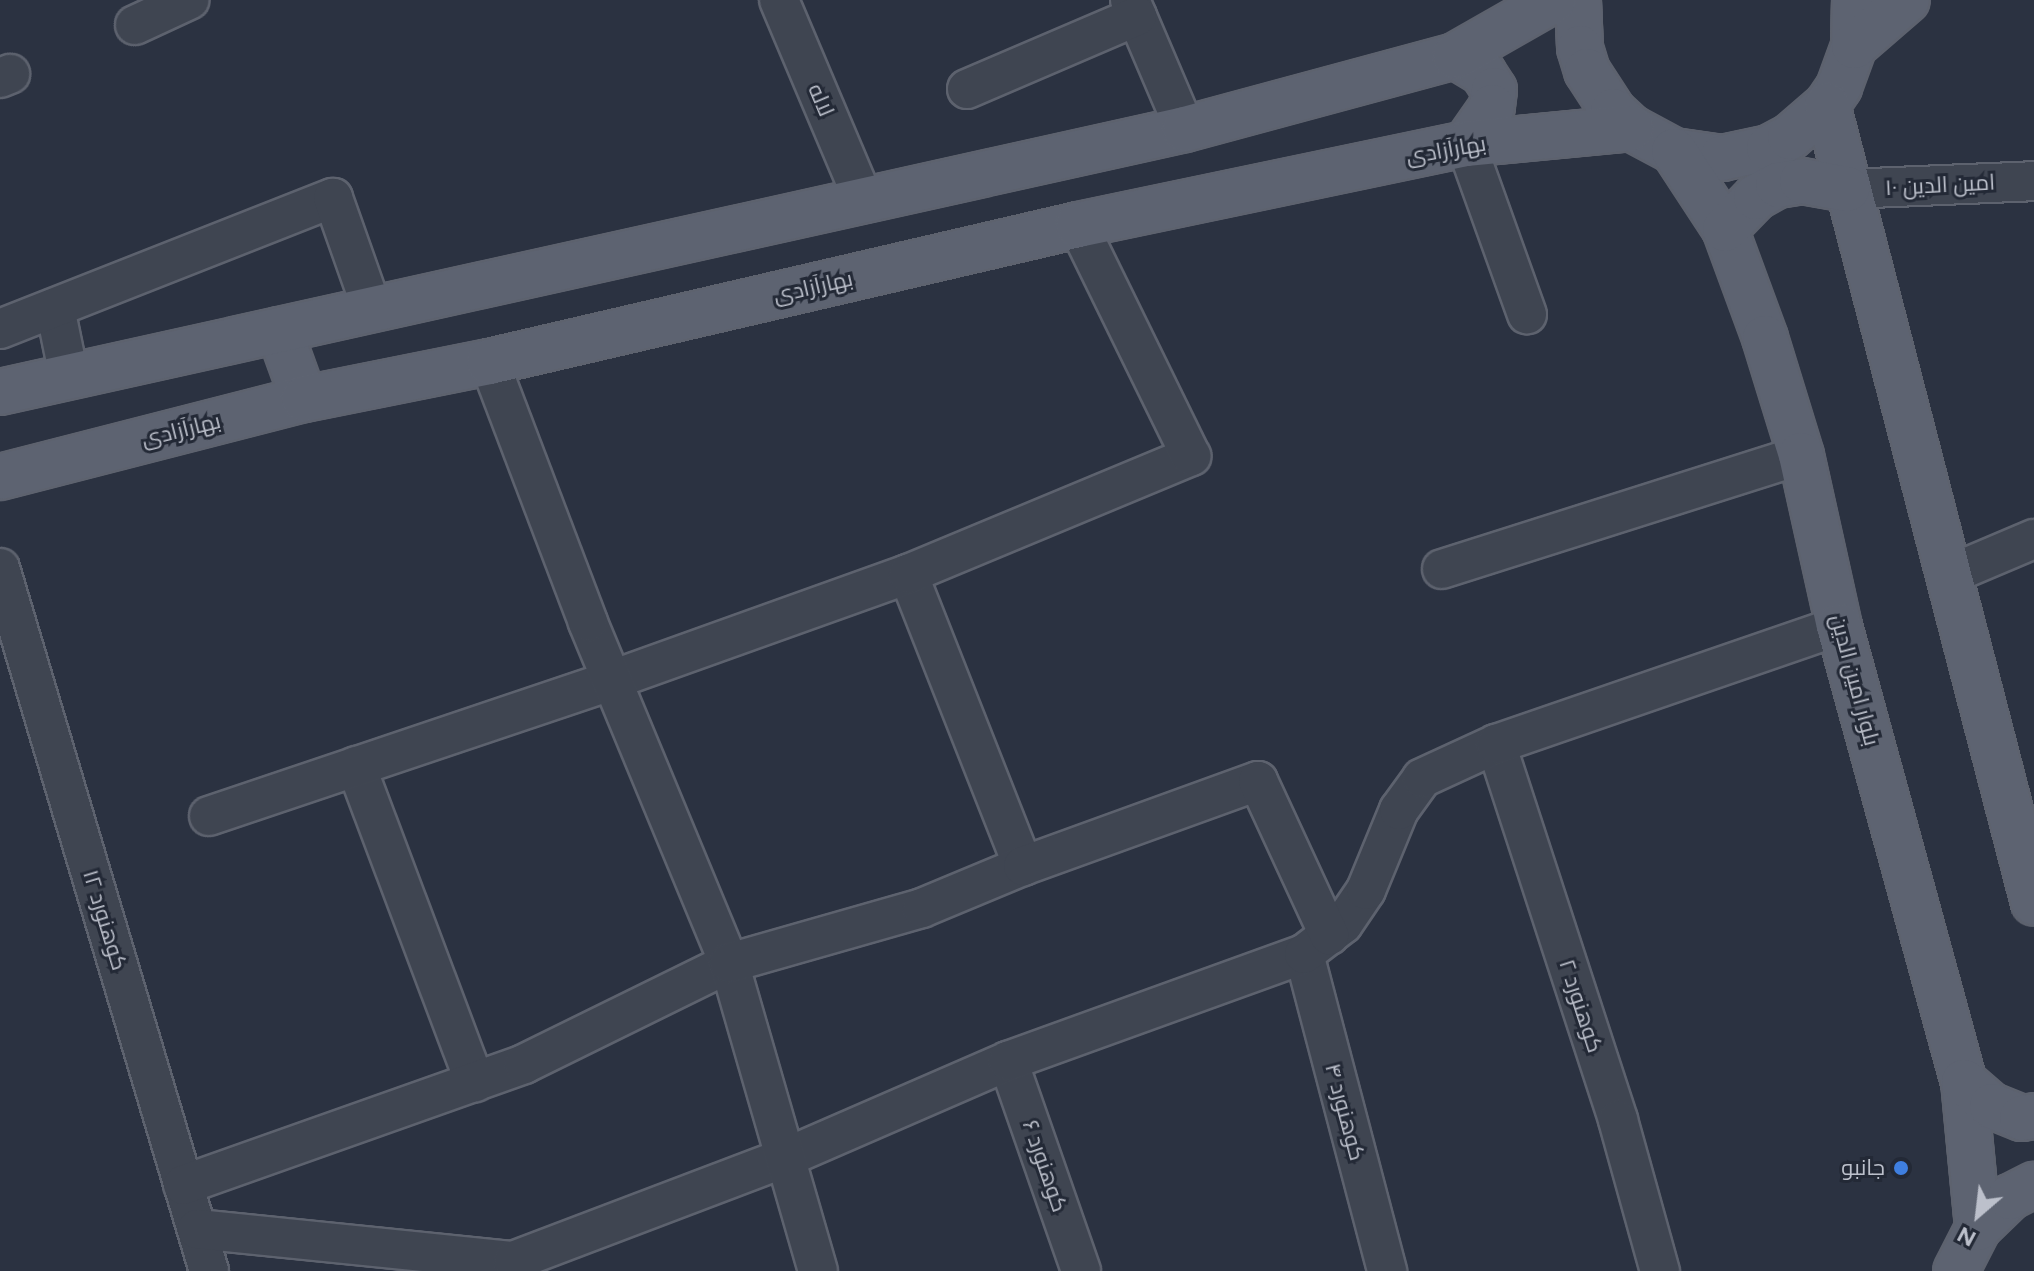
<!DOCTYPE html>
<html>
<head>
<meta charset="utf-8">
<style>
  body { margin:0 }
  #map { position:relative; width:2034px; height:1271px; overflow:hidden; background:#2b3241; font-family:Figtree,Cairo,sans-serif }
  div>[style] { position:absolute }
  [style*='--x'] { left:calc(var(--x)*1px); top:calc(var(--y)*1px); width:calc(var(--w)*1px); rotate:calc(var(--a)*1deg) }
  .roads { filter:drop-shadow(2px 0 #5d626e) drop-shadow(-2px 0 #5d626e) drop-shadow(0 2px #5d626e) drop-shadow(0 -2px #5d626e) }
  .minor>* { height:38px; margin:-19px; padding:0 19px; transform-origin:19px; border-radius:19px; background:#3f4551 }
  .major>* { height:44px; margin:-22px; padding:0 22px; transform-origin:22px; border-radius:22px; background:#5d6371 }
  .dots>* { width:22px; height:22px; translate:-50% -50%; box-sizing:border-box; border:4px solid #232936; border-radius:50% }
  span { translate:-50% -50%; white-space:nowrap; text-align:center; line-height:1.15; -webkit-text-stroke:6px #232936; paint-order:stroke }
  .street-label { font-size:22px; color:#bcc0cb }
  .poi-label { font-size:22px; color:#bcc0cb }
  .right { translate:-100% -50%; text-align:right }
  .north { position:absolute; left:1938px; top:1175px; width:80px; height:80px; -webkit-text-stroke:6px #232936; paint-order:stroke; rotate:208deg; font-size:22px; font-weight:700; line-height:32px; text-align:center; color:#bcc0cb }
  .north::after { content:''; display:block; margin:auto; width:28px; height:36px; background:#bcc0cb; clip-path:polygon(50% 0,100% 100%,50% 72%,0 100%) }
</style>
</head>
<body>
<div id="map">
  <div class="roads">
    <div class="minor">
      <div style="--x:779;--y:0;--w:216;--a:67.1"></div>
      <div style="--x:1130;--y:0;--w:140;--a:66.9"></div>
      <div style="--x:135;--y:25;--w:60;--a:-24.8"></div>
      <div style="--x:0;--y:78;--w:11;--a:-22"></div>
      <div style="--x:967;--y:89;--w:185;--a:-23.2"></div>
      <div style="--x:1466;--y:144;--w:181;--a:70.3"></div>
      <div style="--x:1847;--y:189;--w:187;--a:-2.4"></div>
      <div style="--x:55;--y:308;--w:69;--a:78.4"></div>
      <div style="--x:0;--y:329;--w:358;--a:-21.5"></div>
      <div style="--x:333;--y:198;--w:118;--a:70.6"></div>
      <div style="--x:0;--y:568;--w:733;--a:73.44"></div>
      <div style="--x:1442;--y:569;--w:377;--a:-17.6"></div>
      <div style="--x:908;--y:574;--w:314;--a:68.5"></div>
      <div style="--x:1951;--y:574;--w:90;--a:-22.9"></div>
      <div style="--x:1496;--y:744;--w:395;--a:72"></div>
      <div style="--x:1618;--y:1120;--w:157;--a:74.5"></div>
      <div style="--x:356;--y:766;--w:338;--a:69.4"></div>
      <div style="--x:209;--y:816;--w:425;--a:-18.6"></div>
      <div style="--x:612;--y:680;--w:314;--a:-19.7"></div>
      <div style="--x:908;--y:574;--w:307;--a:-22.6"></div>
      <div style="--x:1191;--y:456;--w:257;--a:-116.1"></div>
      <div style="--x:1304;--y:954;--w:328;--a:75.3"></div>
      <div style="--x:1008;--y:1061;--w:222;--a:70.8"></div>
      <div style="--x:183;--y:1185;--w:362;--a:-19.5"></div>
      <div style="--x:524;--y:1064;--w:229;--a:-26.2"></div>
      <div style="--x:729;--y:963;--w:369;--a:-112.5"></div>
      <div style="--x:588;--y:622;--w:278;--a:-110.8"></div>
      <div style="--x:197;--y:1229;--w:318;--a:5.8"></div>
      <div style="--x:513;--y:1261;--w:293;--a:-20.8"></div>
      <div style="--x:787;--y:1157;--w:241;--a:-23.5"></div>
      <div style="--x:1008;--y:1061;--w:315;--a:-19.9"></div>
      <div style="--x:1304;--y:954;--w:49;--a:-37.6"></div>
      <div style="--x:1343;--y:924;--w:41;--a:-55.9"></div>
      <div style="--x:1366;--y:890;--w:87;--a:-67.6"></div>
      <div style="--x:1399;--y:810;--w:39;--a:-54"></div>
      <div style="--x:1422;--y:778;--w:81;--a:-24.7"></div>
      <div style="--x:1496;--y:744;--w:363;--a:-19"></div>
      <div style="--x:818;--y:1271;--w:321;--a:-106.1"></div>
      <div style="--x:729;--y:963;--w:201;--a:-15.9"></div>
      <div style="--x:922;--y:908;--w:109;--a:-22.6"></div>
      <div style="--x:1023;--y:866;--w:250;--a:-19.9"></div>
      <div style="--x:1258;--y:781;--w:170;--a:65.2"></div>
    </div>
    <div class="major">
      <div style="--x:1578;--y:0;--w:48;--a:87.6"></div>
      <div style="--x:1580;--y:48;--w:24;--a:73"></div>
      <div style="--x:1587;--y:71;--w:48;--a:57"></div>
      <div style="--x:1613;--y:111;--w:25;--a:43"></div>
      <div style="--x:1631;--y:128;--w:49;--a:28.1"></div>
      <div style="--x:1674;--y:151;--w:49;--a:8.3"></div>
      <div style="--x:1722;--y:158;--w:48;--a:-12"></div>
      <div style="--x:1769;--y:148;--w:24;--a:-28"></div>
      <div style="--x:1790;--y:137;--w:49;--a:-40.9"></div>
      <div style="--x:1827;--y:105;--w:22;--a:-56"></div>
      <div style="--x:1839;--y:87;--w:44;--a:-69.9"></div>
      <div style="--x:1854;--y:46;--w:46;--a:-88.8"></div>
      <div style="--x:1854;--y:46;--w:70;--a:-41"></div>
      <div style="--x:1455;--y:56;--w:33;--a:31"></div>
      <div style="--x:1483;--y:73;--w:20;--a:57"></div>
      <div style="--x:1494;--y:90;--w:17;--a:97"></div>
      <div style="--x:1492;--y:107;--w:45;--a:125.1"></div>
      <div style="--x:1827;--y:105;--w:824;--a:75.46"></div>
      <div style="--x:1674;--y:151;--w:93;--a:56.8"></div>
      <div style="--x:1725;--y:229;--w:116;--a:69.8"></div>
      <div style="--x:1765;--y:338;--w:122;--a:72.9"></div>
      <div style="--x:1801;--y:455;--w:175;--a:77.5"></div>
      <div style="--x:1839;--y:626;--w:473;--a:74.7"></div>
      <div style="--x:1964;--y:1082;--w:147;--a:84.5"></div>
      <div style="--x:1725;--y:229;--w:45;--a:-45.9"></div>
      <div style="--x:1756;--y:197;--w:25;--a:-29"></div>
      <div style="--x:1778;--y:185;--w:24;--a:-9"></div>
      <div style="--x:1802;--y:181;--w:46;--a:10.1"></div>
      <div style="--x:279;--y:330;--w:73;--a:70.1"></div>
      <div style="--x:0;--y:392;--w:1214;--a:-12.51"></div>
      <div style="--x:1185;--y:129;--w:280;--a:-15.1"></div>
      <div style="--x:1455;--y:56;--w:113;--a:-29.7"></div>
      <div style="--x:0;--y:477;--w:314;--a:-14.4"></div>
      <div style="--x:304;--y:399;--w:189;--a:-11.3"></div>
      <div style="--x:489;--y:362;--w:605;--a:-13.09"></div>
      <div style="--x:1078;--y:225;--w:396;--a:-11.8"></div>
      <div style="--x:1466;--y:144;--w:166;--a:-5.5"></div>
      <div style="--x:1964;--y:1082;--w:37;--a:41"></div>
      <div style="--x:1992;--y:1106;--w:32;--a:22"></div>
      <div style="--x:2022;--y:1118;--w:12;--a:-9"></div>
      <div style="--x:1956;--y:1271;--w:48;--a:-62.9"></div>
      <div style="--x:1978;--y:1228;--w:45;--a:-44.1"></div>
      <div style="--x:2010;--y:1197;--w:27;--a:-27"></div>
    </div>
  </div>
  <div class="dots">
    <div style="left:1901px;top:1168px;background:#3f7fe0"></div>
  </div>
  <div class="street-label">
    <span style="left:821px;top:100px;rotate:67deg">لاله</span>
    <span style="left:1446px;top:150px;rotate:-10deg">بهارآزادی</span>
    <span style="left:1940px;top:185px;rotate:-3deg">امین الدین ۱۰</span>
    <span style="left:813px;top:287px;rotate:-13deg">بهارآزادی</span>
    <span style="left:181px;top:430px;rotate:-14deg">بهارآزادی</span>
    <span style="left:1855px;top:680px;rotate:75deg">بلوار امین الدین</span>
    <span style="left:105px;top:920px;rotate:73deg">کوهنورد ۱۲</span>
    <span style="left:1581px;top:1006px;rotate:72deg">کوهنورد ۲</span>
    <span style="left:1345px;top:1112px;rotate:75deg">کوهنورد ۴</span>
    <span style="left:1045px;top:1166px;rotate:71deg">کوهنورد ۶</span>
  </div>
  <div class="poi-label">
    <span class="right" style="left:1885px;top:1168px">جانبو</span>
  </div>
  <div class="north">N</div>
</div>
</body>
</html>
